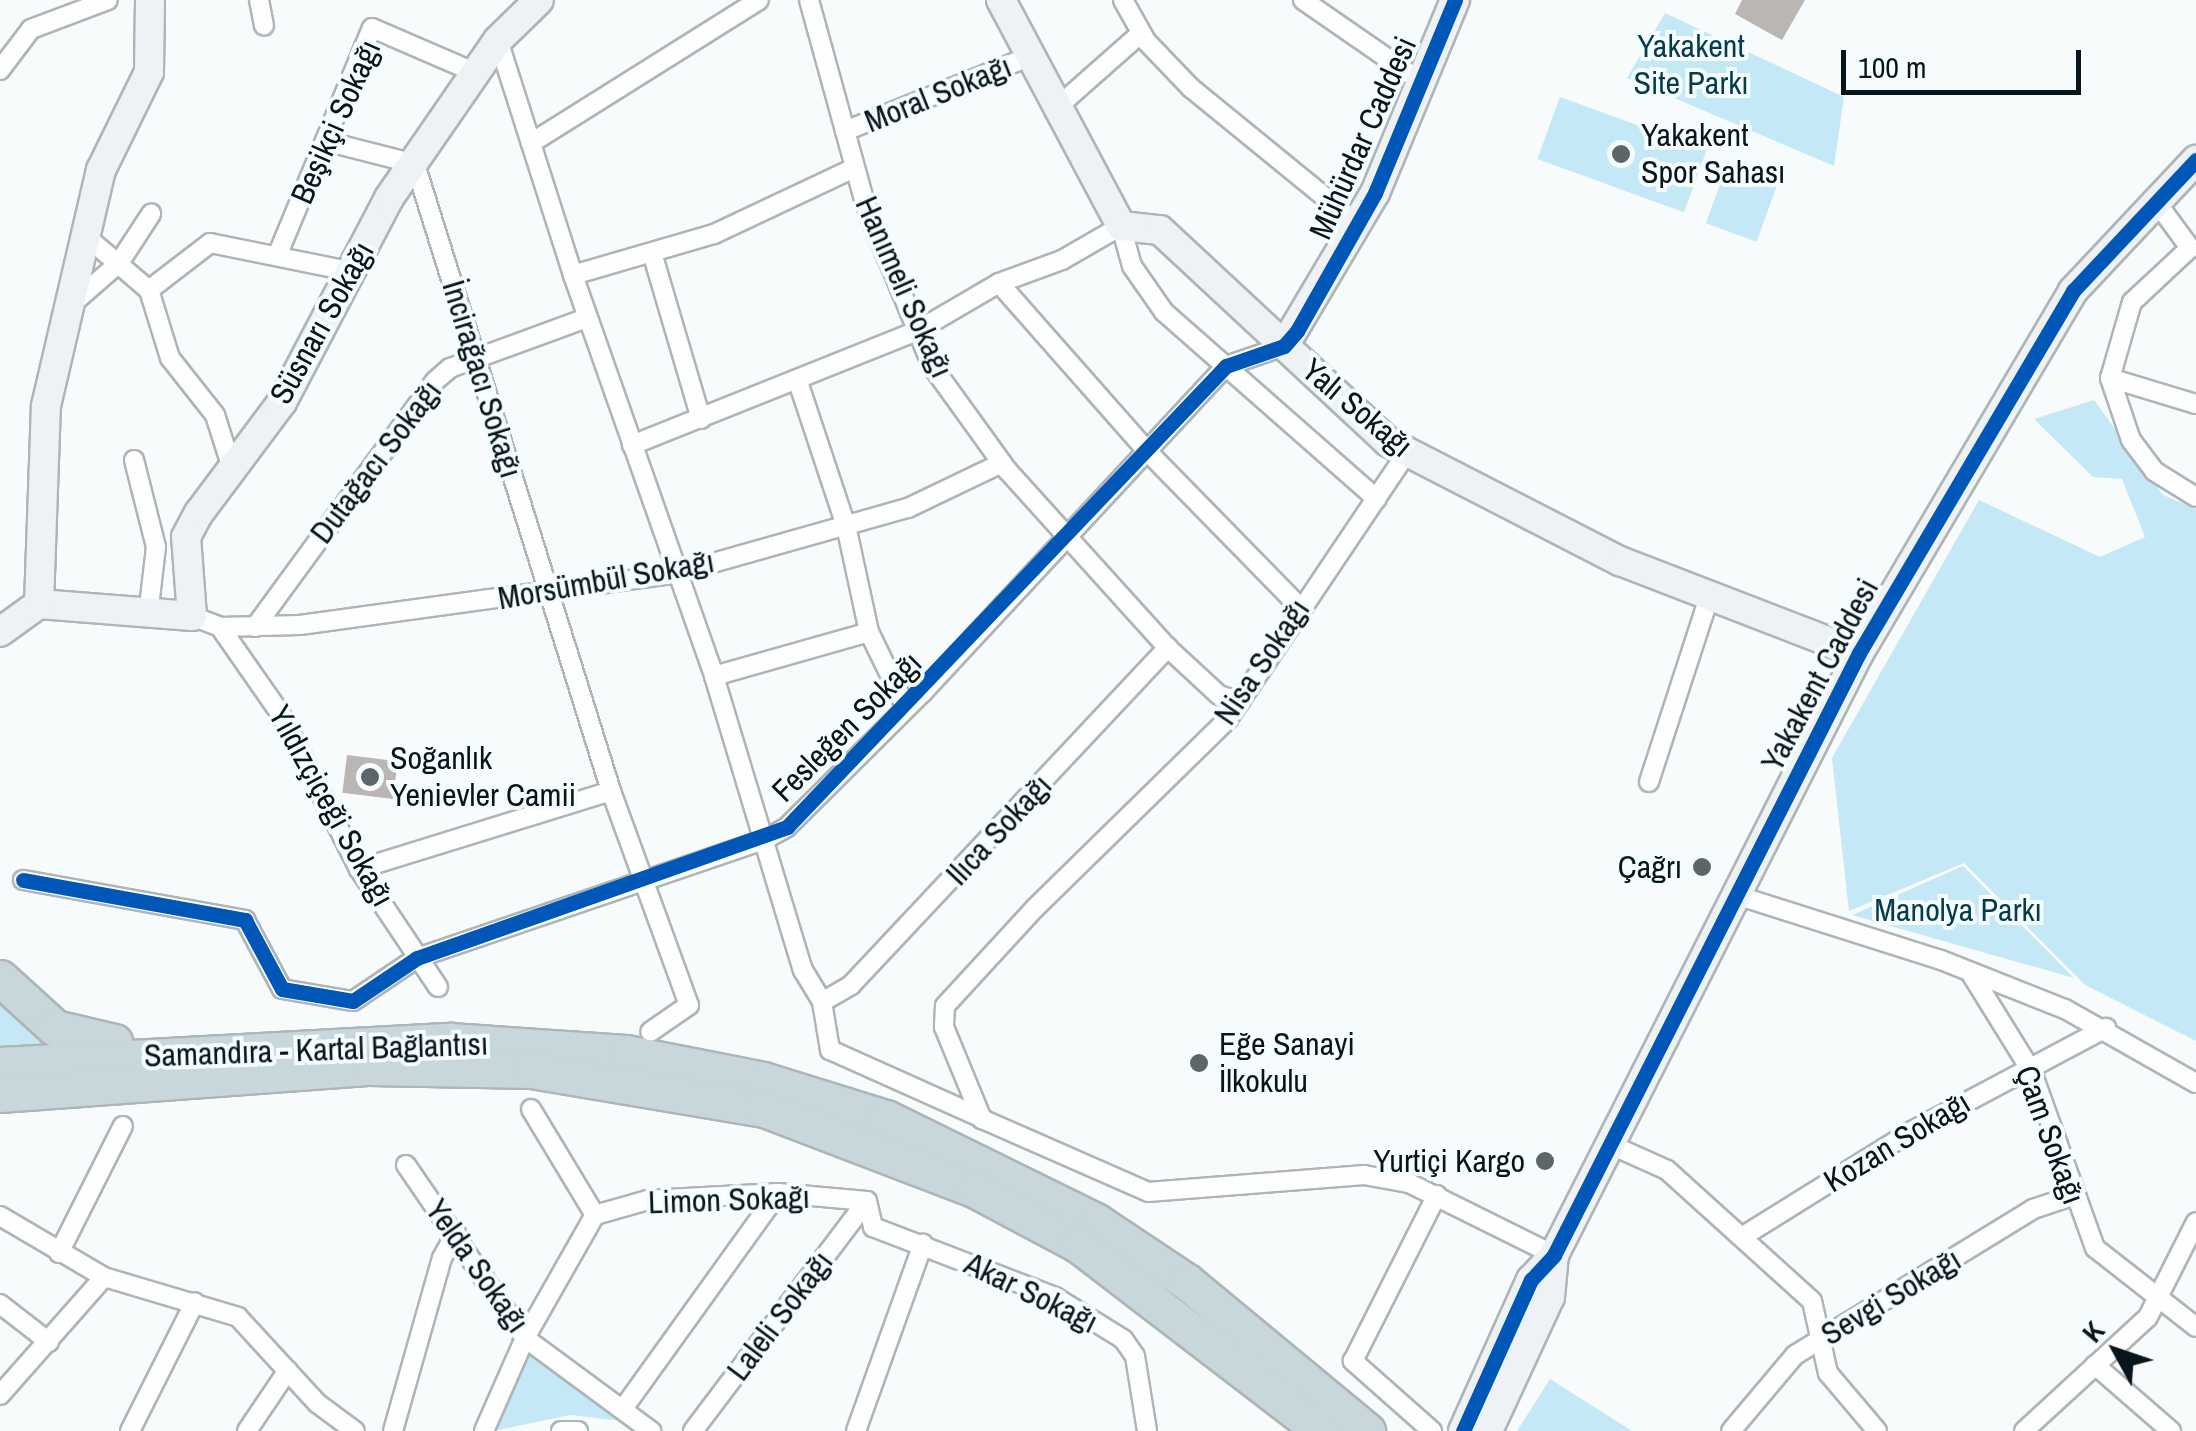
<!DOCTYPE html>
<html>
<head>
<meta charset="utf-8">
<style>
  body { margin:0 }
  #map { position:relative; width:2196px; height:1431px; overflow:hidden; background:#f7fbfc; font-family:"Archivo Narrow",sans-serif }
  div>[style] { position:absolute }
  [style*='--x'] { left:calc(var(--x)*1px); top:calc(var(--y)*1px); width:calc(var(--w)*1px); rotate:calc(var(--a)*1deg) }
  .green>* { inset:0; background:#c4e8f5; transform-origin:0 0 }
  .building>* { inset:0; background:#b9b6b4; transform-origin:0 0 }
  .roads { filter:drop-shadow(2px 0 #adb5b7) drop-shadow(-2px 0 #adb5b7) drop-shadow(0 2px #adb5b7) drop-shadow(0 -2px #adb5b7) }
  .street>* { height:18px; margin:-9px; padding:0 9px; transform-origin:9px; border-radius:9px; background:#fefeff }
  .secondary>* { height:28px; margin:-14px; padding:0 14px; transform-origin:14px; border-radius:14px; background:#eef2f4 }
  .highway>* { height:35px; margin:-17.5px; padding:0 17.5px; transform-origin:17.5px; border-radius:17.5px; background:#c7d7dc }
  .cycleway>* { height:15px; margin:-7.5px; padding:0 7.5px; transform-origin:7.5px; border-radius:7.5px; background:#0057b8 }
  .dots>* { width:28px; height:28px; translate:-50% -50%; box-sizing:border-box; border:5px solid #f5fcfe; border-radius:50% }
  span { translate:-50% -50%; white-space:nowrap; text-align:center; line-height:1.15; -webkit-text-stroke:8px #f5fcfe; paint-order:stroke }
  .park-label { font-size:32px; color:#063b4a }
  .street-label { font-size:32px; color:#08151a }
  .poi-label { font-size:32px; color:#08151a }
  .left { translate:0 -50%; text-align:left }
  .right { translate:-100% -50%; text-align:right }
  .north { position:absolute; left:2066px; top:1301px; width:100px; height:100px; -webkit-text-stroke:8px #f5fcfe; paint-order:stroke; rotate:310deg; font-size:28px; font-weight:700; line-height:40px; text-align:center; color:#08151a }
  .north::after { content:''; display:block; margin:auto; width:35px; height:45px; background:#08151a; clip-path:polygon(50% 0,100% 100%,50% 72%,0 100%) }
  .scale { position:absolute; left:1841px; top:50px; width:240px; height:45px; box-sizing:border-box; border:5px solid #08151a; border-top:0; padding-left:12px; font-size:30px; line-height:35px; white-space:nowrap; color:#08151a; -webkit-text-stroke:8px #f5fcfe; paint-order:stroke }
</style>
</head>
<body>
<div id="map">
  <div class="green">
    <div style="clip-path:polygon(1665px 13px,1844px 97px,1834px 166px,1627px 78px)"></div>
    <div style="left:1560px;top:97px;width:156px;height:66px;rotate:20deg"></div>
    <div style="left:1727px;top:165px;width:54px;height:62px;rotate:20deg"></div>
    <div style="clip-path:polygon(2094px 400px,2163px 495px,2196px 509px,2196px 1041px,2085px 985px,1964px 863px,1849px 911px,1832px 758px,1979px 500px,2100px 557px,2145px 537px,2122px 479px,2093px 477px,2034px 419px)"></div>
    <div style="clip-path:polygon(1963px 866px,2074px 978px,1852px 915px)"></div>
    <div style="clip-path:polygon(0 995px,54px 1042px,0 1048px)"></div>
    <div style="clip-path:polygon(527px 1353px,611px 1408px,622px 1421px,570px 1415px,493px 1431px)"></div>
    <div style="clip-path:polygon(1550px 1379px,1632px 1431px,1517px 1431px)"></div>
  </div>
  <div class="building">
    <div style="clip-path:polygon(1742px 0,1805px 0,1782px 40px,1735px 14px)"></div>
    <div style="left:347px;top:755px;width:51px;height:38px;rotate:7deg"></div>
  </div>
  <div class="roads">
    <div class="street">
      <div style="--x:259;--y:0;--w:26;--a:79"></div>
      <div style="--x:809;--y:0;--w:212;--a:74.6"></div>
      <div style="--x:865;--y:204;--w:175;--a:67.5"></div>
      <div style="--x:932;--y:366;--w:128;--a:54.2"></div>
      <div style="--x:1007;--y:470;--w:240;--a:47.9"></div>
      <div style="--x:1168;--y:648;--w:69;--a:42.7"></div>
      <div style="--x:1219;--y:695;--w:22;--a:18"></div>
      <div style="--x:1123;--y:0;--w:47;--a:60.7"></div>
      <div style="--x:1146;--y:41;--w:65;--a:46.2"></div>
      <div style="--x:1191;--y:88;--w:217;--a:39.2"></div>
      <div style="--x:1303;--y:0;--w:142;--a:34.7"></div>
      <div style="--x:498;--y:40;--w:247;--a:72.3"></div>
      <div style="--x:573;--y:275;--w:147;--a:-16.2"></div>
      <div style="--x:714;--y:234;--w:155;--a:-25.2"></div>
      <div style="--x:0;--y:70;--w:51;--a:-52.9"></div>
      <div style="--x:31;--y:29;--w:82;--a:-20.6"></div>
      <div style="--x:1054;--y:110;--w:116;--a:-41.5"></div>
      <div style="--x:845;--y:131;--w:201;--a:-22"></div>
      <div style="--x:325;--y:141;--w:93;--a:14.3"></div>
      <div style="--x:415;--y:164;--w:657;--a:72.64"></div>
      <div style="--x:611;--y:791;--w:264;--a:162.8"></div>
      <div style="--x:531;--y:143;--w:269;--a:-32.1"></div>
      <div style="--x:2157;--y:203;--w:56;--a:53.7"></div>
      <div style="--x:2190;--y:248;--w:79;--a:137"></div>
      <div style="--x:2132;--y:302;--w:79;--a:106.1"></div>
      <div style="--x:2110;--y:378;--w:65;--a:71.3"></div>
      <div style="--x:2131;--y:440;--w:39;--a:53"></div>
      <div style="--x:2154;--y:471;--w:49;--a:31.8"></div>
      <div style="--x:82;--y:233;--w:88;--a:40.4"></div>
      <div style="--x:149;--y:290;--w:71;--a:72.8"></div>
      <div style="--x:170;--y:358;--w:73;--a:51.7"></div>
      <div style="--x:215;--y:415;--w:52;--a:72.3"></div>
      <div style="--x:277;--y:256;--w:247;--a:-67.4"></div>
      <div style="--x:372;--y:28;--w:111;--a:23.3"></div>
      <div style="--x:653;--y:256;--w:170;--a:73.6"></div>
      <div style="--x:573;--y:275;--w:425;--a:70.6"></div>
      <div style="--x:714;--y:676;--w:307;--a:73.2"></div>
      <div style="--x:803;--y:970;--w:37;--a:59"></div>
      <div style="--x:822;--y:1002;--w:49;--a:80.5"></div>
      <div style="--x:830;--y:1050;--w:167;--a:24.1"></div>
      <div style="--x:999;--y:283;--w:67;--a:-20.1"></div>
      <div style="--x:1062;--y:260;--w:68;--a:-30"></div>
      <div style="--x:1121;--y:226;--w:41;--a:74.6"></div>
      <div style="--x:1132;--y:266;--w:56;--a:55.2"></div>
      <div style="--x:1164;--y:312;--w:283;--a:41.3"></div>
      <div style="--x:149;--y:290;--w:77;--a:-37.6"></div>
      <div style="--x:210;--y:243;--w:147;--a:11.4"></div>
      <div style="--x:73;--y:303;--w:61;--a:-41"></div>
      <div style="--x:119;--y:263;--w:59;--a:-56.9"></div>
      <div style="--x:2110;--y:378;--w:90;--a:16.8"></div>
      <div style="--x:632;--y:445;--w:307;--a:-21.8"></div>
      <div style="--x:917;--y:331;--w:95;--a:-30.3"></div>
      <div style="--x:999;--y:283;--w:222;--a:48.6"></div>
      <div style="--x:1146;--y:450;--w:220;--a:45.6"></div>
      <div style="--x:1406;--y:454;--w:319;--a:123.9"></div>
      <div style="--x:1228;--y:719;--w:270;--a:135.6"></div>
      <div style="--x:1035;--y:908;--w:133;--a:132.6"></div>
      <div style="--x:945;--y:1006;--w:21;--a:93"></div>
      <div style="--x:944;--y:1027;--w:100;--a:67.6"></div>
      <div style="--x:982;--y:1119;--w:181;--a:23.7"></div>
      <div style="--x:1148;--y:1192;--w:217;--a:-4.5"></div>
      <div style="--x:1364;--y:1175;--w:46;--a:10.1"></div>
      <div style="--x:1409;--y:1183;--w:162;--a:26.4"></div>
      <div style="--x:134;--y:460;--w:90;--a:75.8"></div>
      <div style="--x:156;--y:547;--w:68;--a:96.7"></div>
      <div style="--x:192;--y:616;--w:30;--a:21"></div>
      <div style="--x:220;--y:627;--w:80;--a:-1.4"></div>
      <div style="--x:300;--y:625;--w:377;--a:-7.8"></div>
      <div style="--x:674;--y:574;--w:243;--a:-15.8"></div>
      <div style="--x:908;--y:508;--w:104;--a:-25.6"></div>
      <div style="--x:220;--y:627;--w:105;--a:55.1"></div>
      <div style="--x:280;--y:713;--w:175;--a:63.1"></div>
      <div style="--x:359;--y:869;--w:142;--a:56.2"></div>
      <div style="--x:255;--y:627;--w:305;--a:-53.8"></div>
      <div style="--x:435;--y:381;--w:20;--a:-41"></div>
      <div style="--x:450;--y:368;--w:146;--a:-20.1"></div>
      <div style="--x:869;--y:632;--w:85;--a:64"></div>
      <div style="--x:714;--y:676;--w:161;--a:-15.8"></div>
      <div style="--x:869;--y:632;--w:108;--a:-102.2"></div>
      <div style="--x:846;--y:526;--w:152;--a:-108.4"></div>
      <div style="--x:1649;--y:782;--w:198;--a:-72"></div>
      <div style="--x:611;--y:791;--w:228;--a:70"></div>
      <div style="--x:689;--y:1005;--w:47;--a:145.3"></div>
      <div style="--x:23;--y:880;--w:226;--a:10.2"></div>
      <div style="--x:245;--y:920;--w:78;--a:61.8"></div>
      <div style="--x:282;--y:989;--w:72;--a:9.6"></div>
      <div style="--x:353;--y:1001;--w:77;--a:-33.9"></div>
      <div style="--x:417;--y:958;--w:367;--a:-18.8"></div>
      <div style="--x:764;--y:840;--w:26;--a:-29"></div>
      <div style="--x:787;--y:827;--w:192;--a:-44.8"></div>
      <div style="--x:923;--y:692;--w:445;--a:-47.1"></div>
      <div style="--x:1226;--y:366;--w:61;--a:-19"></div>
      <div style="--x:1736;--y:895;--w:215;--a:17.6"></div>
      <div style="--x:1941;--y:960;--w:133;--a:21.6"></div>
      <div style="--x:2065;--y:1009;--w:150;--a:29.5"></div>
      <div style="--x:1970;--y:972;--w:118;--a:58.2"></div>
      <div style="--x:2032;--y:1072;--w:187;--a:70.3"></div>
      <div style="--x:2095;--y:1248;--w:128;--a:38"></div>
      <div style="--x:822;--y:1002;--w:34;--a:-30"></div>
      <div style="--x:851;--y:985;--w:463;--a:-46.8"></div>
      <div style="--x:531;--y:1109;--w:124;--a:58.9"></div>
      <div style="--x:1611;--y:1145;--w:61;--a:24.1"></div>
      <div style="--x:1667;--y:1170;--w:195;--a:42.1"></div>
      <div style="--x:1812;--y:1301;--w:74;--a:77.5"></div>
      <div style="--x:1828;--y:1373;--w:76;--a:49.8"></div>
      <div style="--x:406;--y:1165;--w:210;--a:55.5"></div>
      <div style="--x:525;--y:1338;--w:157;--a:36.4"></div>
      <div style="--x:867;--y:1201;--w:27;--a:77"></div>
      <div style="--x:873;--y:1227;--w:195;--a:21"></div>
      <div style="--x:1055;--y:1297;--w:80;--a:31.7"></div>
      <div style="--x:1123;--y:1339;--w:21;--a:55"></div>
      <div style="--x:1135;--y:1356;--w:76;--a:80.9"></div>
      <div style="--x:0;--y:1216;--w:121;--a:30.4"></div>
      <div style="--x:104;--y:1277;--w:140;--a:16.6"></div>
      <div style="--x:238;--y:1317;--w:117;--a:47.4"></div>
      <div style="--x:317;--y:1403;--w:47;--a:36.4"></div>
      <div style="--x:1745;--y:1235;--w:197;--a:-31.9"></div>
      <div style="--x:1912;--y:1131;--w:220;--a:-28"></div>
      <div style="--x:59;--y:1253;--w:142;--a:-63.3"></div>
      <div style="--x:0;--y:1304;--w:62;--a:37.8"></div>
      <div style="--x:2095;--y:1365;--w:101;--a:41"></div>
      <div style="--x:0;--y:1395;--w:157;--a:-48.6"></div>
      <div style="--x:625;--y:1406;--w:262;--a:-54.3"></div>
      <div style="--x:130;--y:1431;--w:144;--a:-63.3"></div>
      <div style="--x:247;--y:1431;--w:73;--a:-56.1"></div>
      <div style="--x:393;--y:1431;--w:180;--a:-74.2"></div>
      <div style="--x:442;--y:1258;--w:29;--a:-61"></div>
      <div style="--x:484;--y:1431;--w:102;--a:-66.2"></div>
      <div style="--x:525;--y:1338;--w:142;--a:-60.4"></div>
      <div style="--x:595;--y:1215;--w:55;--a:-15.8"></div>
      <div style="--x:648;--y:1200;--w:130;--a:-3.1"></div>
      <div style="--x:778;--y:1193;--w:89;--a:5.1"></div>
      <div style="--x:561;--y:1431;--w:17;--a:0"></div>
      <div style="--x:693;--y:1431;--w:288;--a:-52.9"></div>
      <div style="--x:856;--y:1431;--w:199;--a:-70.3"></div>
      <div style="--x:1432;--y:1431;--w:106;--a:-138.5"></div>
      <div style="--x:1353;--y:1361;--w:186;--a:-63.2"></div>
      <div style="--x:1731;--y:1431;--w:99;--a:-49.9"></div>
      <div style="--x:1795;--y:1355;--w:279;--a:-31.5"></div>
      <div style="--x:2033;--y:1209;--w:44;--a:-18.4"></div>
      <div style="--x:2024;--y:1431;--w:168;--a:-42.6"></div>
      <div style="--x:2148;--y:1317;--w:106;--a:-63.2"></div>
    </div>
    <div class="secondary">
      <div style="--x:1001;--y:0;--w:256;--a:62"></div>
      <div style="--x:1121;--y:226;--w:39;--a:6"></div>
      <div style="--x:1160;--y:230;--w:311;--a:42.9"></div>
      <div style="--x:1388;--y:442;--w:261;--a:27.2"></div>
      <div style="--x:1620;--y:561;--w:256;--a:21.1"></div>
      <div style="--x:1284;--y:346;--w:178;--a:-59.3"></div>
      <div style="--x:1375;--y:193;--w:209;--a:-67.5"></div>
      <div style="--x:39;--y:604;--w:153;--a:4.5"></div>
      <div style="--x:192;--y:616;--w:79;--a:-94.3"></div>
      <div style="--x:186;--y:537;--w:27;--a:-62"></div>
      <div style="--x:199;--y:513;--w:139;--a:-53.2"></div>
      <div style="--x:282;--y:402;--w:230;--a:-62.3"></div>
      <div style="--x:389;--y:198;--w:192;--a:-55.4"></div>
      <div style="--x:498;--y:40;--w:57;--a:-44.3"></div>
      <div style="--x:0;--y:632;--w:48;--a:-35.7"></div>
      <div style="--x:39;--y:604;--w:198;--a:-88"></div>
      <div style="--x:46;--y:406;--w:242;--a:-76.9"></div>
      <div style="--x:101;--y:170;--w:109;--a:-63.9"></div>
      <div style="--x:149;--y:72;--w:72;--a:-89.2"></div>
      <div style="--x:1463;--y:1431;--w:166;--a:-65.8"></div>
      <div style="--x:1531;--y:1280;--w:34;--a:-47"></div>
      <div style="--x:1554;--y:1255;--w:675;--a:-63.13"></div>
      <div style="--x:1859;--y:653;--w:421;--a:-59.4"></div>
      <div style="--x:2073;--y:291;--w:180;--a:-46.8"></div>
      <div style="--x:1488;--y:1431;--w:148;--a:-65.2"></div>
      <div style="--x:1550;--y:1297;--w:42;--a:-84.6"></div>
    </div>
    <div class="highway">
      <div style="--x:0;--y:978;--w:74;--a:42.3"></div>
      <div style="--x:55;--y:1028;--w:61;--a:13.3"></div>
      <div style="--x:0;--y:1065;--w:451;--a:-3.1"></div>
      <div style="--x:450;--y:1041;--w:176;--a:3.9"></div>
      <div style="--x:626;--y:1053;--w:140;--a:11.1"></div>
      <div style="--x:763;--y:1080;--w:129;--a:17.2"></div>
      <div style="--x:886;--y:1118;--w:235;--a:26.2"></div>
      <div style="--x:1097;--y:1222;--w:108;--a:33.7"></div>
      <div style="--x:1187;--y:1282;--w:234;--a:39.6"></div>
      <div style="--x:0;--y:1094;--w:371;--a:-4.2"></div>
      <div style="--x:370;--y:1067;--w:161;--a:1.1"></div>
      <div style="--x:531;--y:1070;--w:236;--a:9.5"></div>
      <div style="--x:764;--y:1109;--w:227;--a:20.9"></div>
      <div style="--x:976;--y:1190;--w:117;--a:28.1"></div>
      <div style="--x:1079;--y:1245;--w:305;--a:37.5"></div>
    </div>
  </div>
  <div class="cycleway">
    <div style="--x:23;--y:880;--w:226;--a:10.2"></div>
    <div style="--x:245;--y:920;--w:78;--a:61.8"></div>
    <div style="--x:282;--y:989;--w:72;--a:9.6"></div>
    <div style="--x:353;--y:1001;--w:77;--a:-33.9"></div>
    <div style="--x:417;--y:958;--w:393;--a:-19.5"></div>
    <div style="--x:787;--y:827;--w:637;--a:-46.4"></div>
    <div style="--x:1226;--y:366;--w:61;--a:-19"></div>
    <div style="--x:1284;--y:346;--w:20;--a:-49"></div>
    <div style="--x:1297;--y:331;--w:159;--a:-60.5"></div>
    <div style="--x:1375;--y:193;--w:209;--a:-67.5"></div>
    <div style="--x:1463;--y:1431;--w:166;--a:-65.8"></div>
    <div style="--x:1531;--y:1280;--w:34;--a:-47"></div>
    <div style="--x:1554;--y:1255;--w:675;--a:-63.13"></div>
    <div style="--x:1859;--y:653;--w:421;--a:-59.4"></div>
    <div style="--x:2073;--y:291;--w:180;--a:-46.8"></div>
  </div>
  <div class="dots">
    <div style="left:1621px;top:154px;background:#5c6669"></div>
    <div style="left:370px;top:777px;background:#5c6669"></div>
    <div style="left:1702px;top:867px;background:#5c6669"></div>
    <div style="left:1199px;top:1063px;background:#5c6669"></div>
    <div style="left:1545px;top:1161px;background:#5c6669"></div>
  </div>
  <div class="park-label">
    <span style="left:1691px;top:65px">Yakakent<br>Site Parkı</span>
    <span style="left:1958px;top:910px">Manolya Parkı</span>
  </div>
  <div class="street-label">
    <span style="left:938px;top:94px;rotate:-22deg">Moral Sokağı</span>
    <span style="left:336px;top:122px;rotate:-66deg">Beşikçi Sokağı</span>
    <span style="left:1363px;top:138px;rotate:-66deg">Mühürdar Caddesi</span>
    <span style="left:904px;top:287px;rotate:66deg">Hanımeli Sokağı</span>
    <span style="left:322px;top:323px;rotate:-61deg">Süsnarı Sokağı</span>
    <span style="left:482px;top:379px;rotate:73deg">İncirağacı Sokağı</span>
    <span style="left:1357px;top:408px;rotate:40deg">Yalı Sokağı</span>
    <span style="left:376px;top:462px;rotate:-53deg">Dutağacı Sokağı</span>
    <span style="left:606px;top:580px;rotate:-10deg">Morsümbül Sokağı</span>
    <span style="left:1262px;top:662px;rotate:-56deg">Nisa Sokağı</span>
    <span style="left:1820px;top:675px;rotate:-62deg">Yakakent Caddesi</span>
    <span style="left:847px;top:727px;rotate:-45deg">Fesleğen Sokağı</span>
    <span style="left:331px;top:806px;rotate:61deg">Yıldızçiçeği Sokağı</span>
    <span style="left:999px;top:830px;rotate:-47deg">Ilıca Sokağı</span>
    <span style="left:316px;top:1050px;rotate:-2deg">Samandıra - Kartal Bağlantısı</span>
    <span style="left:2050px;top:1135px;rotate:70deg">Çam Sokağı</span>
    <span style="left:1897px;top:1142px;rotate:-31deg">Kozan Sokağı</span>
    <span style="left:729px;top:1200px;rotate:-2deg">Limon Sokağı</span>
    <span style="left:477px;top:1266px;rotate:55deg">Yelda Sokağı</span>
    <span style="left:1031px;top:1293px;rotate:26deg">Akar Sokağı</span>
    <span style="left:1891px;top:1297px;rotate:-31deg">Sevgi Sokağı</span>
    <span style="left:780px;top:1316px;rotate:-53deg">Laleli Sokağı</span>
  </div>
  <div class="poi-label">
    <span class="left" style="left:1641px;top:154px">Yakakent<br>Spor Sahası</span>
    <span class="left" style="left:390px;top:777px">Soğanlık<br>Yenievler Camii</span>
    <span class="right" style="left:1682px;top:867px">Çağrı</span>
    <span class="left" style="left:1219px;top:1063px">Eğe Sanayi<br>İlkokulu</span>
    <span class="right" style="left:1525px;top:1161px">Yurtiçi Kargo</span>
  </div>
  <div class="north">K</div>
  <div class="scale">100 m</div>
</div>
</body>
</html>
